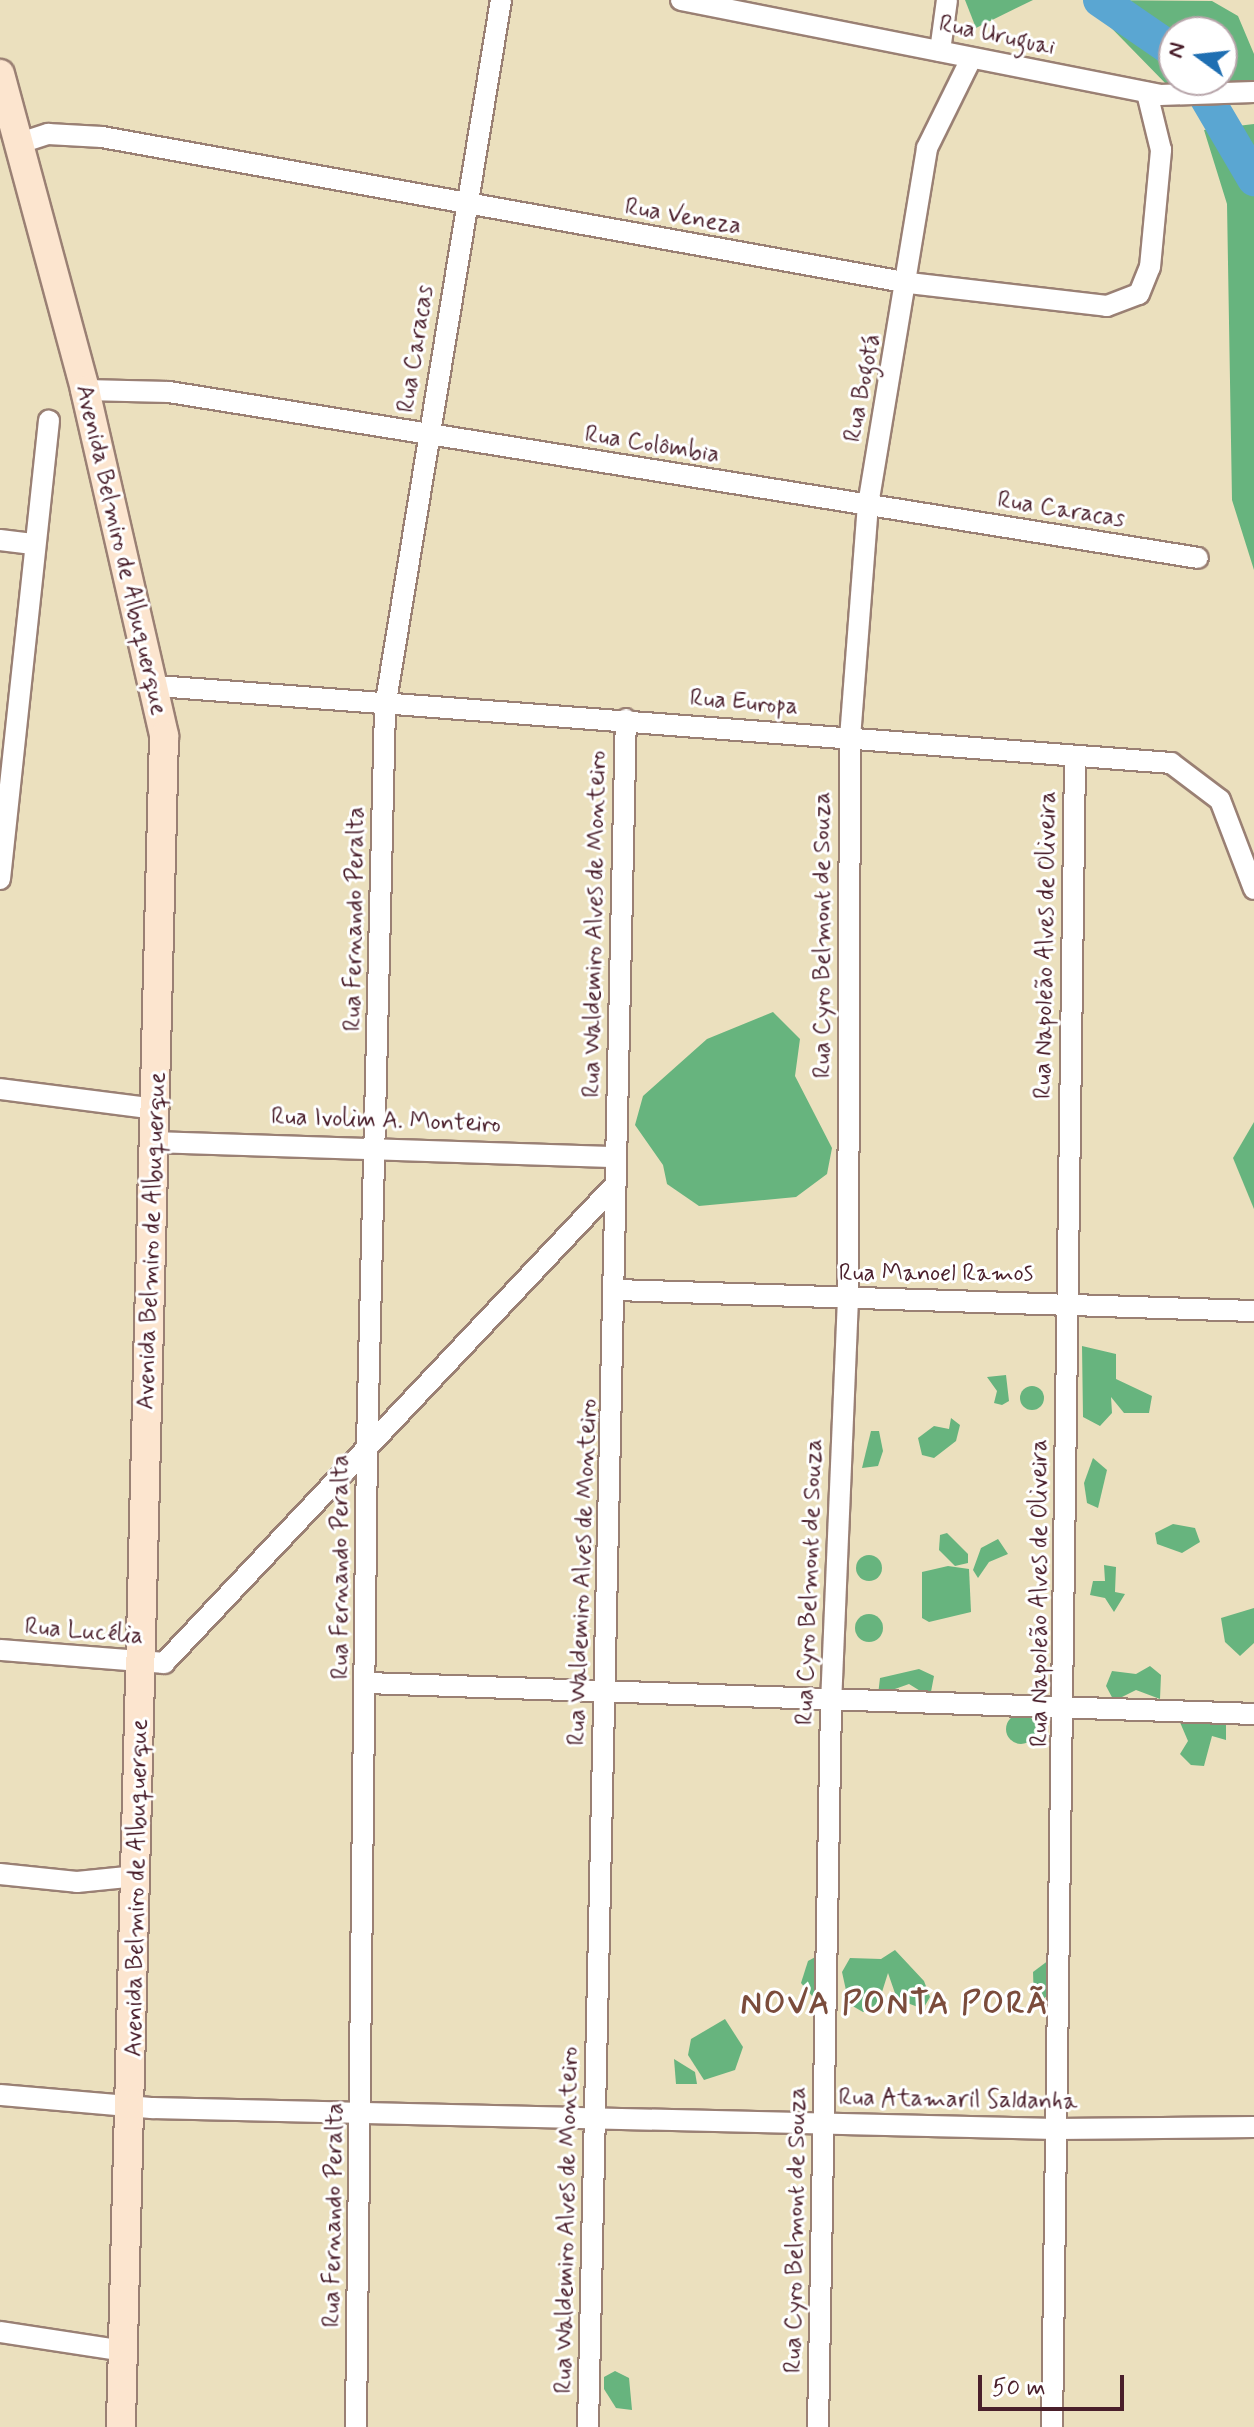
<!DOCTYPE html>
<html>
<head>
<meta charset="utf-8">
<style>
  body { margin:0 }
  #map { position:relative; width:1254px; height:2427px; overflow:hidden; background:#ebe0be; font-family:Mynerve,sans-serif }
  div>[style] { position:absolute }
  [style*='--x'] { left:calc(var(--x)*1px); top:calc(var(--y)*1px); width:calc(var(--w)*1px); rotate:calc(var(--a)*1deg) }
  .forest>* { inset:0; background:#67b47e }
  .round { border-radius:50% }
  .river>* { height:34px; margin:-17px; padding:0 17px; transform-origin:17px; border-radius:17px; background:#5aa6d2 }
  .roads { filter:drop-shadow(2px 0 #9a8074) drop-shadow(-2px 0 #9a8074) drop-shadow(0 2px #9a8074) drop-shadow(0 -2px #9a8074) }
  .minor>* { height:20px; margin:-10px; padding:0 10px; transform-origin:10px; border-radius:10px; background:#fff }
  .secondary>* { height:28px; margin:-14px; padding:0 14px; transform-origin:14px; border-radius:14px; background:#fce5cf }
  span { translate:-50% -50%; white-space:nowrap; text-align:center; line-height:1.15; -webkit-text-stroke:6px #fff; paint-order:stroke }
  .street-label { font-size:24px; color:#4a1f2b }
  .district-label { font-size:32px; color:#7b4c3c; font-weight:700; letter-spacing:2px }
  .north { position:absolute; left:1158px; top:16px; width:80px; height:80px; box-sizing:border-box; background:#fff; border:2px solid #b7a5aa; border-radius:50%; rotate:285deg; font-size:22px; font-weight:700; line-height:32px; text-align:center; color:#4a1f2b }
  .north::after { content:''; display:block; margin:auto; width:28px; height:36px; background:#1f6fb2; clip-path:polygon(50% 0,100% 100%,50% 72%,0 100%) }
  .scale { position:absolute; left:978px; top:2375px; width:146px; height:36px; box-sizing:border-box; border:4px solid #4a1f2b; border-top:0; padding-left:10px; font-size:24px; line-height:28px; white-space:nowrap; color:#4a1f2b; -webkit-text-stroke:6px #fff; paint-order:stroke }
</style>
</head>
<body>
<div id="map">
  <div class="forest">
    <div style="clip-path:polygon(965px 0,1033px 0,976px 28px)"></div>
    <div style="clip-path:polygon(evenodd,1084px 0,1212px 1px,1238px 16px,1254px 54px,1254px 82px,1170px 88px,1084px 0,1174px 32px,1222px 32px,1222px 80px,1174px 80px,1174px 32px)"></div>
    <div style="clip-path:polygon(1254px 124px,1254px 570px,1232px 500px,1227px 204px,1204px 130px)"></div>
    <div style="clip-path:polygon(773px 1012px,800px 1039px,795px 1076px,832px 1148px,827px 1174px,796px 1197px,699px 1206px,667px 1184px,663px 1165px,635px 1125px,643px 1096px,707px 1039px)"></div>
    <div style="clip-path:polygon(1254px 1122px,1254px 1209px,1233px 1158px)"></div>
    <div style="clip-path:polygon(1082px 1346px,1116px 1354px,1116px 1379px,1152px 1396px,1149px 1413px,1124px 1413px,1111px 1397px,1112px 1413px,1100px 1426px,1083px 1417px)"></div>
    <div style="clip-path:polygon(1006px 1375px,1009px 1401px,1002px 1405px,994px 1403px,997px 1391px,987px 1377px)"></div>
    <div class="round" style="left:1020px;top:1386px;width:24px;height:24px"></div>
    <div style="clip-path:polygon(951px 1418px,960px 1425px,956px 1441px,934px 1458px,922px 1455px,918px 1438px,934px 1426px,949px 1429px)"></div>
    <div style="clip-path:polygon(871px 1431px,879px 1431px,883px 1451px,878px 1466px,862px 1468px)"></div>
    <div style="clip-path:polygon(1093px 1458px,1107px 1470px,1098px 1508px,1087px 1503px,1084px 1483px)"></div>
    <div style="clip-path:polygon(1173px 1524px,1195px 1528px,1200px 1542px,1182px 1553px,1157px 1544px,1155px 1533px)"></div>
    <div style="clip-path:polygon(947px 1533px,968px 1554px,968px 1563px,955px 1566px,939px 1550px,940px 1535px)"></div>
    <div style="clip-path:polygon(998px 1539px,1008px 1554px,989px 1562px,978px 1578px,973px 1570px,981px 1548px)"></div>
    <div class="round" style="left:856px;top:1555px;width:26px;height:26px"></div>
    <div style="clip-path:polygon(1104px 1565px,1116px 1567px,1115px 1592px,1125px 1594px,1114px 1612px,1105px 1598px,1090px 1595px,1093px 1581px,1105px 1581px)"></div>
    <div style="clip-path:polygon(948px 1566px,969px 1569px,971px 1612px,929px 1622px,922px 1618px,922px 1572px)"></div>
    <div style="clip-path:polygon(1254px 1608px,1254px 1643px,1240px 1656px,1225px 1642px,1221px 1618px)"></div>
    <div class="round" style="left:855px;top:1614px;width:28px;height:28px"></div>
    <div style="clip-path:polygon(1150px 1666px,1161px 1675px,1160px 1699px,1136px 1690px,1114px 1701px,1106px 1686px,1112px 1671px,1136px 1674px)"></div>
    <div style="clip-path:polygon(919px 1669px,934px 1676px,930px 1697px,909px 1684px,878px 1695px,880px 1678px)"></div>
    <div class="round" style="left:1006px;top:1714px;width:30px;height:30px"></div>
    <div style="clip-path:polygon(1208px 1717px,1211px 1725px,1226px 1724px,1226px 1740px,1212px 1736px,1204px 1766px,1191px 1765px,1180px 1754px,1188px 1741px,1179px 1720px)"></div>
    <div style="clip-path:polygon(895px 1950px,924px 1981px,930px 1997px,923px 2009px,897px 1999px,888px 1973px,877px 2008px,863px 2012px,849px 2004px,842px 1972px,850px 1958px,881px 1959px)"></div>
    <div style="clip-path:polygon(819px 1955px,818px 2003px,801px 1983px,808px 1961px)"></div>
    <div style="clip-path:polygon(1049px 1960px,1048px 1996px,1034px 2003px,1033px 1972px)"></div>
    <div style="clip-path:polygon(725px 2019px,743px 2047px,735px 2070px,704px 2080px,688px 2055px,691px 2039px)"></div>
    <div style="clip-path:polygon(674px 2059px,695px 2072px,697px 2084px,676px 2084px)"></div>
    <div style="clip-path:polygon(615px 2371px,629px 2378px,632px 2410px,616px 2408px,604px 2389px,604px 2377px)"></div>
  </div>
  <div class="river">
    <div style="--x:1100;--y:0;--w:90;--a:34.6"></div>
    <div style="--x:1196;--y:80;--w:115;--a:59.6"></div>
  </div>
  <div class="roads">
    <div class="minor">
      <div style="--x:681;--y:0;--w:488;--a:11.2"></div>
      <div style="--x:1160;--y:95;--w:94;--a:-1.8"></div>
      <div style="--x:940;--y:51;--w:51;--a:-82.2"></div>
      <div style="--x:17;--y:144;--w:33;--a:-18"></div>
      <div style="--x:48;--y:134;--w:54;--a:3.2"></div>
      <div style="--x:102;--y:137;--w:820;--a:10.25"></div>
      <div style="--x:909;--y:283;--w:199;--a:6.6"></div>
      <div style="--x:1107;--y:306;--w:34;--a:-21"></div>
      <div style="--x:1139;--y:294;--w:29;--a:-68"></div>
      <div style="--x:1150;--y:267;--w:118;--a:-84.6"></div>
      <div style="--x:1161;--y:150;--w:59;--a:-103.8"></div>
      <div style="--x:85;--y:390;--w:84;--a:1.4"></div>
      <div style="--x:169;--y:392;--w:1042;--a:9.16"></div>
      <div style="--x:0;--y:540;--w:35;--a:7"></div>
      <div style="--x:157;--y:686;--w:1017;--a:4.34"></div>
      <div style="--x:1171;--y:763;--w:61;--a:37.1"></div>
      <div style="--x:1220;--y:800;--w:95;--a:69.1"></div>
      <div style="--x:0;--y:879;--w:461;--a:-83.9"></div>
      <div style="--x:0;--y:1089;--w:157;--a:7.3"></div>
      <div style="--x:155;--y:1142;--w:461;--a:1.9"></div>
      <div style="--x:617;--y:1290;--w:637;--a:1.89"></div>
      <div style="--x:0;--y:1650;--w:165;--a:4.5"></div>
      <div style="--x:164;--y:1663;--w:657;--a:-46.66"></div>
      <div style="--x:367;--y:1683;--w:888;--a:2"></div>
      <div style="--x:0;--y:1874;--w:77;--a:5.9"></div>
      <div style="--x:77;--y:1882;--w:60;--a:-5.7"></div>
      <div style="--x:0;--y:2095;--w:153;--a:4.9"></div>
      <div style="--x:152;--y:2108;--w:904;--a:1.33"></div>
      <div style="--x:1056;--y:2129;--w:198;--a:-0.6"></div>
      <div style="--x:0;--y:2332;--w:125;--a:8.7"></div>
      <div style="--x:356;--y:2427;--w:982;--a:-89.36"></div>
      <div style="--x:367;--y:1445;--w:738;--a:-88.6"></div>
      <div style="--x:385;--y:707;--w:716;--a:-80.68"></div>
      <div style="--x:588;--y:2427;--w:1708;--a:-88.73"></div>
      <div style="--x:818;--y:2427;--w:723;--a:-88.97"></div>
      <div style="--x:831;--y:1704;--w:403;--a:-87.6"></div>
      <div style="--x:848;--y:1301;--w:563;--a:-89.8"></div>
      <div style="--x:850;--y:738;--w:234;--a:-85.6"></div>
      <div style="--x:868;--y:505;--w:362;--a:-80.6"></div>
      <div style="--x:927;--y:148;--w:99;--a:-63.7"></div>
      <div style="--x:1052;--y:2427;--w:1668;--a:-89.21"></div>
    </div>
    <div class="secondary">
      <div style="--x:0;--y:74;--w:327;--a:74.9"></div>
      <div style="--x:85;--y:390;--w:355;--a:77.1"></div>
      <div style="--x:164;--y:736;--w:1692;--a:91.46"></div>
    </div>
  </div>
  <div class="street-label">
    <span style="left:997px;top:36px;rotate:12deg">Rua Uruguai</span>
    <span style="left:683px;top:217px;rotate:10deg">Rua Veneza</span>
    <span style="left:416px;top:349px;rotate:-81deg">Rua Caracas</span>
    <span style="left:863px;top:388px;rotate:-79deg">Rua Bogotá</span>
    <span style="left:652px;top:445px;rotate:9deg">Rua Colômbia</span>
    <span style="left:1061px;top:510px;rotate:9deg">Rua Caracas</span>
    <span style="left:121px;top:550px;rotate:77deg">Avenida Belmiro de Albuquerque</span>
    <span style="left:744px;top:703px;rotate:5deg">Rua Europa</span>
    <span style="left:355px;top:919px;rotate:-89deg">Rua Fernando Peralta</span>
    <span style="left:595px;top:924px;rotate:-89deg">Rua Waldemiro Alves de Monteiro</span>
    <span style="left:823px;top:935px;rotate:-90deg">Rua Cyro Belmont de Souza</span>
    <span style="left:1046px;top:945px;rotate:-89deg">Rua Napoleão Alves de Oliveira</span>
    <span style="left:386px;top:1121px;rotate:2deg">Rua Ivolim A. Monteiro</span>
    <span style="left:152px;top:1241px;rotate:-88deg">Avenida Belmiro de Albuquerque</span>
    <span style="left:936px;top:1274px">Rua Manoel Ramos</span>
    <span style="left:341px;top:1567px;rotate:-90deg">Rua Fernando Peralta</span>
    <span style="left:583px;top:1572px;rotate:-88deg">Rua Waldemiro Alves de Monteiro</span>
    <span style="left:810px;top:1582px;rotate:-88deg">Rua Cyro Belmont de Souza</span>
    <span style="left:1040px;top:1593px;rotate:-90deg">Rua Napoleão Alves de Oliveira</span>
    <span style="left:84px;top:1632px;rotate:5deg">Rua Lucélia</span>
    <span style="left:137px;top:1888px;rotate:-89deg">Avenida Belmiro de Albuquerque</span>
    <span style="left:958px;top:2100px;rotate:1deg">Rua Atamaril Saldanha</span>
    <span style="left:334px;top:2215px;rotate:-89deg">Rua Fernando Peralta</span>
    <span style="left:567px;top:2220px;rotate:-89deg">Rua Waldemiro Alves de Monteiro</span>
    <span style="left:796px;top:2230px;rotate:-89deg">Rua Cyro Belmont de Souza</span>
  </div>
  <div class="district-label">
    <span style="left:895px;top:2004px">NOVA PONTA PORÃ</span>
  </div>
  <div class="north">N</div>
  <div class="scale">50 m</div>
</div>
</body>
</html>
